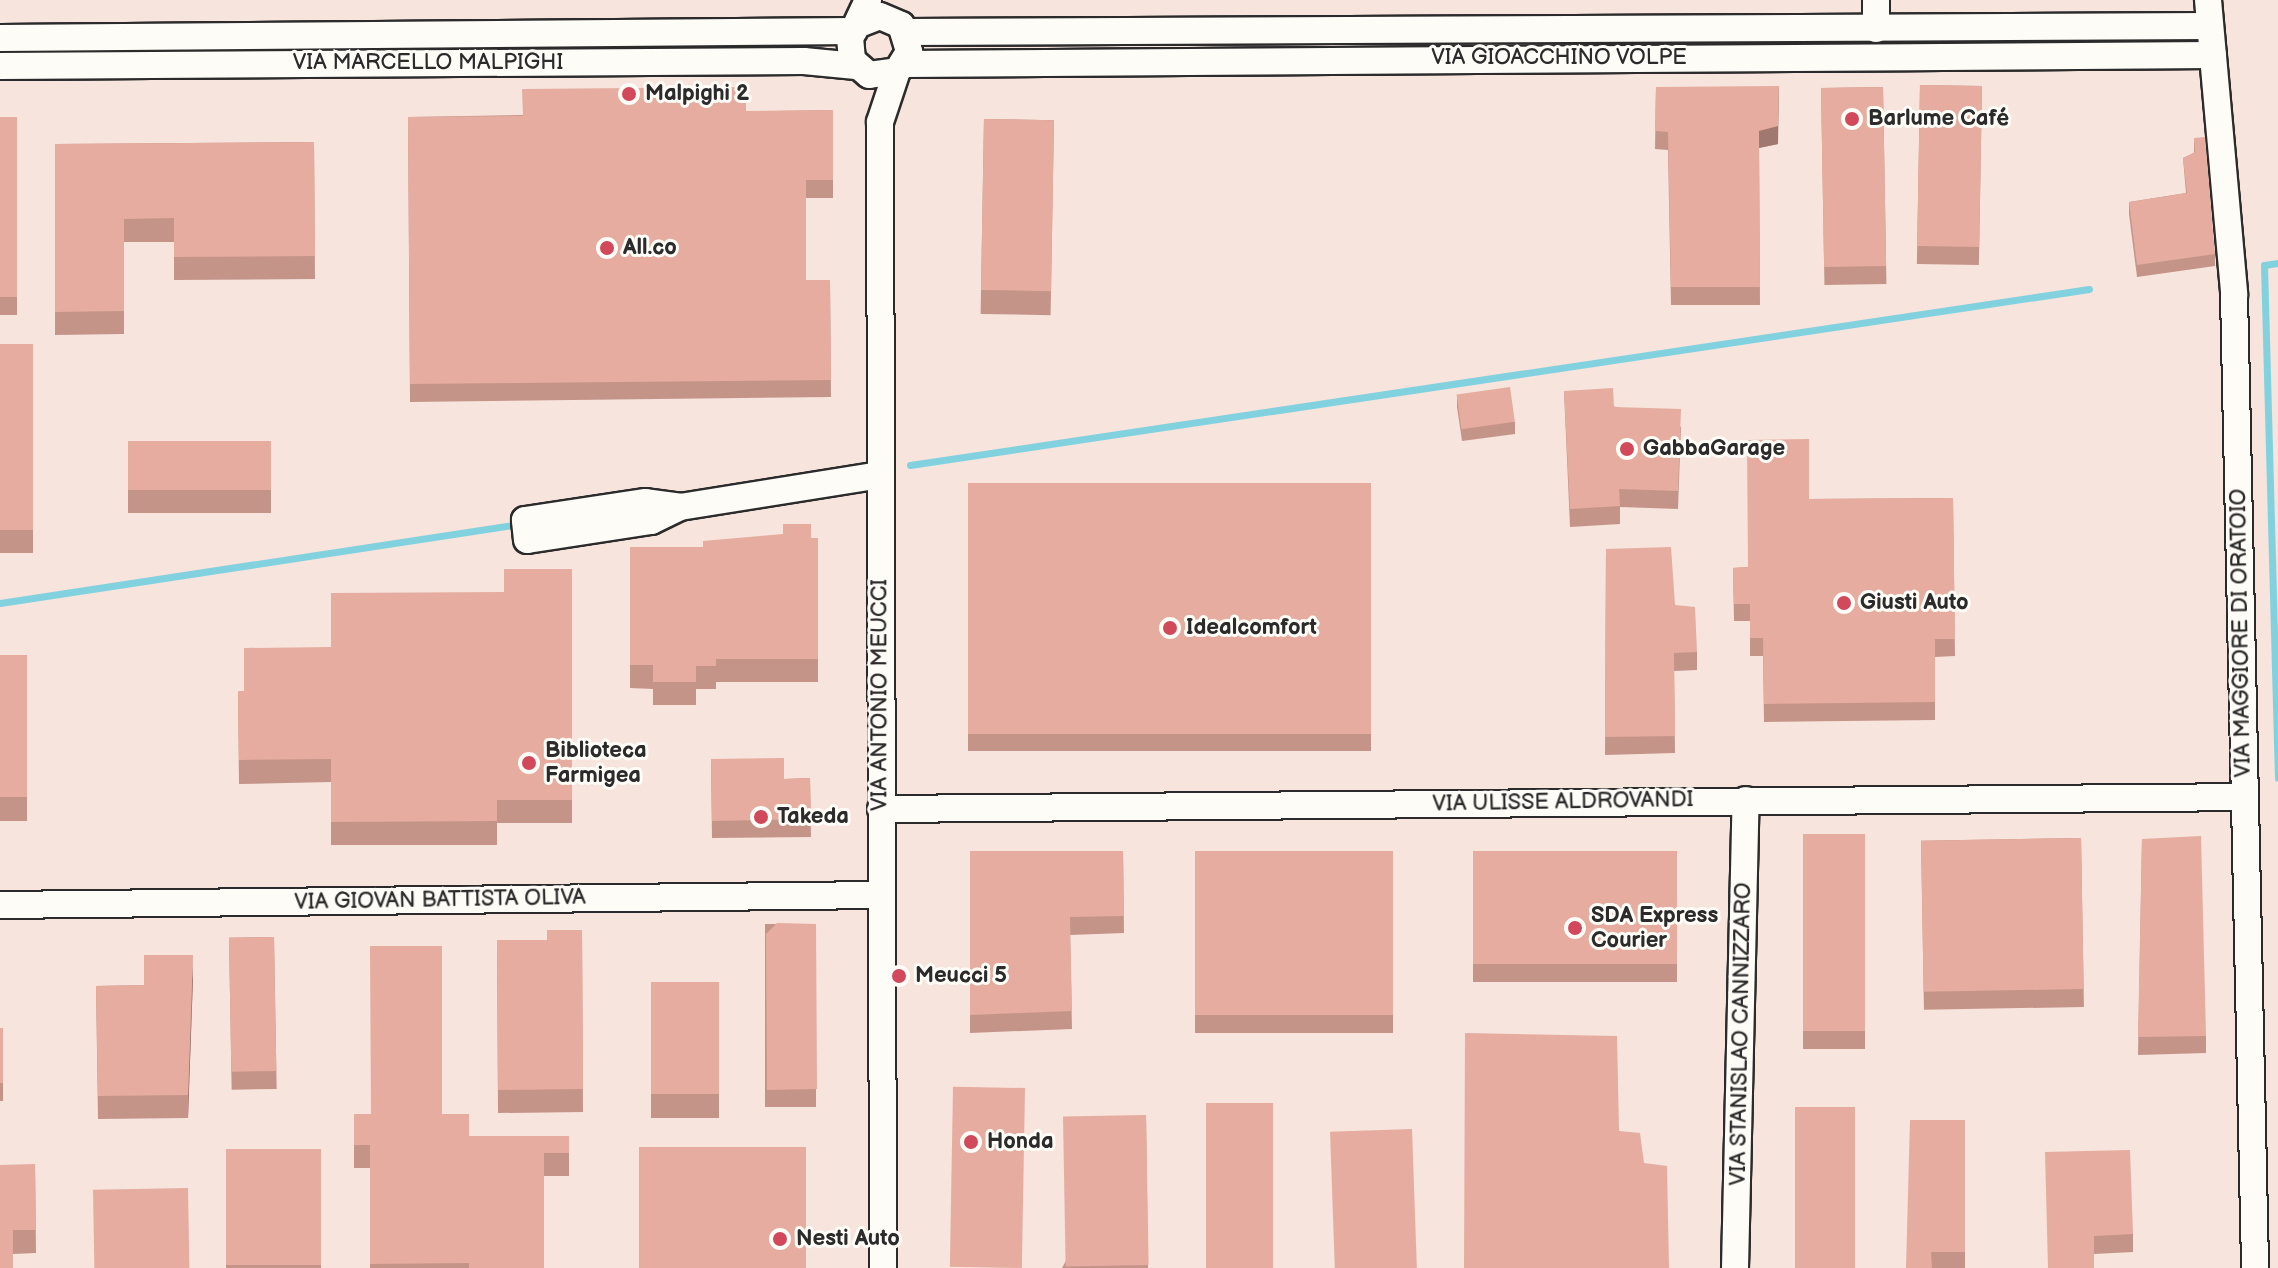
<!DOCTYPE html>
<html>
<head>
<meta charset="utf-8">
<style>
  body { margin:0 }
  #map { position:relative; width:2278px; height:1268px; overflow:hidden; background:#f6e4dd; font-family:"Balsamiq Sans",sans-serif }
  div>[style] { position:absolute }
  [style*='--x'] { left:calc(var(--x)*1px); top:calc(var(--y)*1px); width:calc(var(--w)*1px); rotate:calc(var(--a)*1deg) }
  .stream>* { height:7px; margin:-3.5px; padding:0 3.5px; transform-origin:3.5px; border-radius:3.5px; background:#82d1df }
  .roads { filter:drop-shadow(2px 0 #2b2b2b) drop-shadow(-2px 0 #2b2b2b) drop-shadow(0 2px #2b2b2b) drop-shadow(0 -2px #2b2b2b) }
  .minor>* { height:26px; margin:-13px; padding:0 13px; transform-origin:13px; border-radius:13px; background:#fdfcf7 }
  .wall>* { inset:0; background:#c59489; transform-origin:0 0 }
  .shaded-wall>* { inset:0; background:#a0786f }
  .building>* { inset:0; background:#e5ac9f; transform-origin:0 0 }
  .dots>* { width:22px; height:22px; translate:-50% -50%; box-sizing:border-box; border:4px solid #fdfcf7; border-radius:50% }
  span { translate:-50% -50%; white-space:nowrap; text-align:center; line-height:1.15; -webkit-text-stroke:6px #fdfcf7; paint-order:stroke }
  .street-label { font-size:22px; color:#2b2b2b }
  .poi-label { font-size:22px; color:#2b2b2b; font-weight:700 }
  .left { translate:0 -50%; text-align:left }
</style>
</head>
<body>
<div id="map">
  <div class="stream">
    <div style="--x:2278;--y:263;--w:14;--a:172"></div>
    <div style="--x:2264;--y:265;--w:513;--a:88.44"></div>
    <div style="--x:910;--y:465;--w:1192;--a:-8.49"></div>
    <div style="--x:0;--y:603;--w:519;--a:-8.65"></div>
  </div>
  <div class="roads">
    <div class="minor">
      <div style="--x:1876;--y:0;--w:29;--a:90"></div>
      <div style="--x:2208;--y:0;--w:295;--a:84.9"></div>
      <div style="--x:2234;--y:294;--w:974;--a:88.76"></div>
      <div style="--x:859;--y:24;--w:22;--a:-21"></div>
      <div style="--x:880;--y:16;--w:23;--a:23"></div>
      <div style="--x:901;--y:25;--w:28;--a:73"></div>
      <div style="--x:909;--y:52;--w:22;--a:122"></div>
      <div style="--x:897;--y:71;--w:28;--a:172"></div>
      <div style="--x:869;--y:75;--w:23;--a:-139"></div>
      <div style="--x:852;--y:60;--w:22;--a:-95"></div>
      <div style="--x:850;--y:38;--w:42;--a:-64.7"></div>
      <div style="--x:906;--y:32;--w:1304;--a:-0.26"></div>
      <div style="--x:0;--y:38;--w:854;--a:-0.47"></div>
      <div style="--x:904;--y:64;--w:1309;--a:-0.39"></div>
      <div style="--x:0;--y:66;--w:804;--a:-0.36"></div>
      <div style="--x:804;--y:61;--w:52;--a:5.5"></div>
      <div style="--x:680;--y:507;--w:32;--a:154"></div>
      <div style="--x:651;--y:521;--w:125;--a:171.3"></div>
      <div style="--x:527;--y:540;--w:20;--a:-96"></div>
      <div style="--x:525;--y:520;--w:122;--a:-8.5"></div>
      <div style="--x:646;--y:502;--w:34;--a:8"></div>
      <div style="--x:680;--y:507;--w:202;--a:-9.1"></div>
      <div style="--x:881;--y:809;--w:1364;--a:-0.5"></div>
      <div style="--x:0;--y:905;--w:881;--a:-0.65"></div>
      <div style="--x:883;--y:1268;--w:1146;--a:-90.15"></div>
      <div style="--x:880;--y:122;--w:54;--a:-71.6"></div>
      <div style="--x:1735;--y:1268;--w:468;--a:-88.7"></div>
    </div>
  </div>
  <div class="wall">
    <div style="left:1920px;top:85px;width:62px;height:179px;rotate:1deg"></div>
    <div style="clip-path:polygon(1656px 87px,1778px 144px,1759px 148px,1760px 305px,1671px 305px,1668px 150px,1655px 149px)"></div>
    <div style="left:1883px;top:87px;width:197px;height:62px;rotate:89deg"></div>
    <div style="clip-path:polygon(833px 110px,833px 198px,806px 198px,806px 280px,830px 280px,831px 397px,410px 402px,408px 117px)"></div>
    <div style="left:0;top:117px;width:17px;height:198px"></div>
    <div style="left:984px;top:119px;width:70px;height:195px;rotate:1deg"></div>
    <div style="clip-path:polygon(2194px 138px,2215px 254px,2215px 266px,2137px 277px,2129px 214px,2129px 202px,2186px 193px,2183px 158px,2194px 153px)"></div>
    <div style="clip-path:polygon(314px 142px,315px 279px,174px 280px,174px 242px,124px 242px,124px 334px,55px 335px,55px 144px)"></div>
    <div style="left:0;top:344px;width:33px;height:209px"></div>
    <div style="clip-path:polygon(1564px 391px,1681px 427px,1678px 509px,1620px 507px,1620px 524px,1570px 527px)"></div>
    <div style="clip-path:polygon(1457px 395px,1515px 422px,1515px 434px,1462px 441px,1457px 407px)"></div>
    <div style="left:128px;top:441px;width:143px;height:72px"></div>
    <div style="left:1371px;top:483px;width:268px;height:403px;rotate:90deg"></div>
    <div style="clip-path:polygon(1953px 498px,1955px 656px,1935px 657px,1935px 720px,1764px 722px,1763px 656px,1750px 656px,1750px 621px,1734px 621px,1733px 568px,1748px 567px,1809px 499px)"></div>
    <div style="clip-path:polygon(811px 538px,818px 538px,818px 682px,716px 682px,716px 689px,696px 689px,696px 705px,653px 705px,653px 689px,630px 688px,630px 547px,703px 547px)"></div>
    <div style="clip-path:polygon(1606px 549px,1675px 605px,1697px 652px,1697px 670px,1674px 671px,1675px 753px,1605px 755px)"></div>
    <div style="clip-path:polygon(572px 569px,572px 823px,497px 823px,497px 845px,331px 845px,331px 782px,239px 784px,238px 691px,244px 691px,331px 647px,504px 592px)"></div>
    <div style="left:0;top:655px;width:27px;height:166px"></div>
    <div style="clip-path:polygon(711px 759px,784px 779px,810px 778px,811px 837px,712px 838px)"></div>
    <div style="left:1865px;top:834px;width:215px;height:62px;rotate:90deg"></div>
    <div style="left:2081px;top:838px;width:169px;height:160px;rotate:89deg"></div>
    <div style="clip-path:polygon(2142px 839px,2206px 1036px,2206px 1053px,2138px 1055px)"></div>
    <div style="clip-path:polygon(970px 851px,1123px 851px,1124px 933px,1070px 935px,1072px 1029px,970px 1033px)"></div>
    <div style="left:1393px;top:851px;width:182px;height:198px;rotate:90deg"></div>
    <div style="left:1677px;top:851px;width:131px;height:204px;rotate:90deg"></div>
    <div style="left:816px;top:924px;width:183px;height:51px;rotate:90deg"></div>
    <div style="clip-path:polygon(582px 930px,583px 1112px,498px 1113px,497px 940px,547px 940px)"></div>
    <div style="left:274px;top:937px;width:152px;height:45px;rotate:89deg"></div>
    <div style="clip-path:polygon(193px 978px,188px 1118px,98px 1119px,96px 986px,144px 985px)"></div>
    <div style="left:651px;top:982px;width:68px;height:136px"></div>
    <div style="left:0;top:1028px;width:3px;height:73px"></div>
    <div style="clip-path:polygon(442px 1114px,469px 1136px,569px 1136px,569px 1176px,544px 1176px,544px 1268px,370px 1268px,370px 1168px,354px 1168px,354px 1137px)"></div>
    <div style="clip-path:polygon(1146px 1115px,1148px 1268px,1062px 1268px)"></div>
    <div style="clip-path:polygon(1965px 1120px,1965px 1268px,1906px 1268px)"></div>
    <div style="left:321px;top:1149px;width:119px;height:95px;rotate:90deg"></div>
    <div style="clip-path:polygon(2045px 1152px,2133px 1234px,2133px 1252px,2094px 1254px)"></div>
    <div style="clip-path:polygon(35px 1164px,36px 1253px,13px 1254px,0 1268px)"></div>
  </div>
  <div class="shaded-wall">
    <div style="clip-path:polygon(1779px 86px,1778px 144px,1759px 148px,1759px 131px)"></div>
    <div style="clip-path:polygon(193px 955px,193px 978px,188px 1118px,188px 1095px)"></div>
  </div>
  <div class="building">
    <div style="left:1920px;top:85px;width:62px;height:161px;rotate:1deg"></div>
    <div style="clip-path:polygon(1779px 86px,1778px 126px,1759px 131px,1760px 287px,1671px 287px,1668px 132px,1655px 131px,1656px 87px)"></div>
    <div style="clip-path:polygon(746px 87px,746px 111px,833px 110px,833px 180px,806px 180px,806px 280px,830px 280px,831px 380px,410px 384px,408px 117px,523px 116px,522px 89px)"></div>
    <div style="left:1883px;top:87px;width:179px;height:62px;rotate:89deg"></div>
    <div style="left:0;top:117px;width:17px;height:180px"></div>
    <div style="left:984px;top:119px;width:70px;height:171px;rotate:1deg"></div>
    <div style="clip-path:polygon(2205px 137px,2215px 254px,2137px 265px,2129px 202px,2187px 193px,2183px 158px,2195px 152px,2194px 138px)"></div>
    <div style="clip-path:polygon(314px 142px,315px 256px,174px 257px,174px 218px,124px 219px,124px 311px,55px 312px,55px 144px)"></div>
    <div style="left:0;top:344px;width:33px;height:186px"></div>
    <div style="left:1510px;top:387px;width:35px;height:54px;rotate:82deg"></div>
    <div style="clip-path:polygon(1613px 388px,1614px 407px,1681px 409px,1678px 491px,1619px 489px,1620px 506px,1570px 509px,1564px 391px)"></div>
    <div style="clip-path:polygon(1809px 439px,1809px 499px,1953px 498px,1955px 639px,1935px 639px,1935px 702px,1764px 704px,1763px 638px,1750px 638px,1750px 604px,1734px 604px,1733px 568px,1748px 567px,1747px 440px)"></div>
    <div style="left:128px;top:441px;width:143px;height:49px"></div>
    <div style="left:1371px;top:483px;width:251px;height:403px;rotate:90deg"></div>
    <div style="clip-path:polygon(783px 524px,811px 524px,811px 538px,818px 538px,818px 659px,716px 659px,716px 666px,696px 666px,696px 682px,653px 682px,653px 665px,630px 665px,630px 547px,703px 547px,703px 541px,783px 534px)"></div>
    <div style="clip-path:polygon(1671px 547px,1675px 605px,1695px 607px,1697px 652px,1674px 653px,1675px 736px,1605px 737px,1606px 549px)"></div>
    <div style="clip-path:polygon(504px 569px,572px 569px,572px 800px,497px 800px,497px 821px,331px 822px,331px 759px,239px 760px,238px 691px,244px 691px,244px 648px,331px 647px,331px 593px,504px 592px)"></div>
    <div style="left:0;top:655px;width:27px;height:142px"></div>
    <div style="clip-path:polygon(784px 758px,784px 779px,810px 778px,811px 819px,712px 821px,711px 759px)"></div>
    <div style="left:1865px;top:834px;width:197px;height:62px;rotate:90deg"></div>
    <div style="clip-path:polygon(2201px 836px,2206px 1036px,2138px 1037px,2142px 839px)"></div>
    <div style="left:2081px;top:838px;width:151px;height:160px;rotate:89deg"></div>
    <div style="clip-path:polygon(970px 851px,1123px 851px,1124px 916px,1070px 917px,1072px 1011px,970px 1015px)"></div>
    <div style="left:1393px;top:851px;width:164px;height:198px;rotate:90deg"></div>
    <div style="left:1677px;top:851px;width:113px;height:204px;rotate:90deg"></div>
    <div style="clip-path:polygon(777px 923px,816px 924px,817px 1089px,767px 1090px,766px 934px)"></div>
    <div style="clip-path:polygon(547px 930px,582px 930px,583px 1089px,498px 1090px,497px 940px,547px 940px)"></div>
    <div style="left:274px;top:937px;width:134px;height:45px;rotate:89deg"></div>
    <div style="clip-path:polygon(370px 946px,442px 946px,442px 1114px,469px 1114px,469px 1136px,569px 1136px,569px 1153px,544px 1153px,544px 1268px,469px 1268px,469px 1263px,370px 1264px,370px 1145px,354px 1145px,354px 1114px,371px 1114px)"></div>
    <div style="clip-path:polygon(144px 955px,193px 955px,188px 1095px,98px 1096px,96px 986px,144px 985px)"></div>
    <div style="left:651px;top:982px;width:68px;height:112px"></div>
    <div style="left:0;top:1028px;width:3px;height:55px"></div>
    <div style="clip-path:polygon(1465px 1033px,1617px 1036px,1619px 1131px,1640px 1133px,1644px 1163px,1667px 1166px,1669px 1268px,1464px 1268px)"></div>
    <div style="left:1025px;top:1088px;width:180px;height:72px;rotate:91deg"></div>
    <div style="left:1273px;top:1103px;width:165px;height:67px;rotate:90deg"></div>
    <div style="left:1855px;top:1107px;width:161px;height:60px;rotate:90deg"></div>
    <div style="left:1146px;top:1115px;width:150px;height:83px;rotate:89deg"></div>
    <div style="clip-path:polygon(1910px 1120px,1965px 1120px,1965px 1252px,1931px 1252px,1932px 1268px,1906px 1268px)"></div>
    <div style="left:1412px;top:1129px;width:139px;height:82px;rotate:88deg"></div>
    <div style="left:639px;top:1147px;width:167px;height:121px"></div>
    <div style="left:321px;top:1149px;width:116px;height:95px;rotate:90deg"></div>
    <div style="clip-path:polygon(2130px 1150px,2133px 1234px,2094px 1236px,2094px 1268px,2048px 1268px,2045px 1152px)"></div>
    <div style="clip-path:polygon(35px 1164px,36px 1230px,13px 1230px,13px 1268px,0 1268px,0 1165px)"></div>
    <div style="left:188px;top:1188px;width:80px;height:95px;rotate:89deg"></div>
  </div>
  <div class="dots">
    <div style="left:629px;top:94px;background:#d1495b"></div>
    <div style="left:1852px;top:119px;background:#d1495b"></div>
    <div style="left:607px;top:248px;background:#d1495b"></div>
    <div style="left:1627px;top:449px;background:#d1495b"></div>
    <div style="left:1844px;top:603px;background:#d1495b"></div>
    <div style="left:1170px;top:628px;background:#d1495b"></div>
    <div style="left:529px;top:763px;background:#d1495b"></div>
    <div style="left:761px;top:817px;background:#d1495b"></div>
    <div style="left:1575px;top:928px;background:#d1495b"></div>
    <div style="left:899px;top:976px;background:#d1495b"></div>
    <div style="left:971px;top:1142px;background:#d1495b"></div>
    <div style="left:780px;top:1239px;background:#d1495b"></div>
  </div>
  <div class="street-label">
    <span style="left:1559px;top:58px">VIA GIOACCHINO VOLPE</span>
    <span style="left:428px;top:63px">VIA MARCELLO MALPIGHI</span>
    <span style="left:2241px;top:633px;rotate:-91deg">VIA MAGGIORE DI ORATOIO</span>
    <span style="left:880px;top:695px;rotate:-90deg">VIA ANTONIO MEUCCI</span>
    <span style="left:1563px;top:802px;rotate:-1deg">VIA ULISSE ALDROVANDI</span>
    <span style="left:440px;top:900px;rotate:-1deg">VIA GIOVAN BATTISTA OLIVA</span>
    <span style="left:1741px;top:1034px;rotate:-89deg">VIA STANISLAO CANNIZZARO</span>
  </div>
  <div class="poi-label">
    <span class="left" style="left:645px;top:94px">Malpighi 2</span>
    <span class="left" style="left:1868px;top:119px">Barlume Café</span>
    <span class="left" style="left:623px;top:248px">All.co</span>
    <span class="left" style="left:1643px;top:449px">GabbaGarage</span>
    <span class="left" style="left:1860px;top:603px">Giusti Auto</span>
    <span class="left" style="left:1186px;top:628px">Idealcomfort</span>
    <span class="left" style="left:545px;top:763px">Biblioteca<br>Farmigea</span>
    <span class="left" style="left:777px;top:817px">Takeda</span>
    <span class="left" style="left:1591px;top:928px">SDA Express<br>Courier</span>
    <span class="left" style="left:915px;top:976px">Meucci 5</span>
    <span class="left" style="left:987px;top:1142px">Honda</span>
    <span class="left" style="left:796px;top:1239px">Nesti Auto</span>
  </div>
</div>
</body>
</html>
